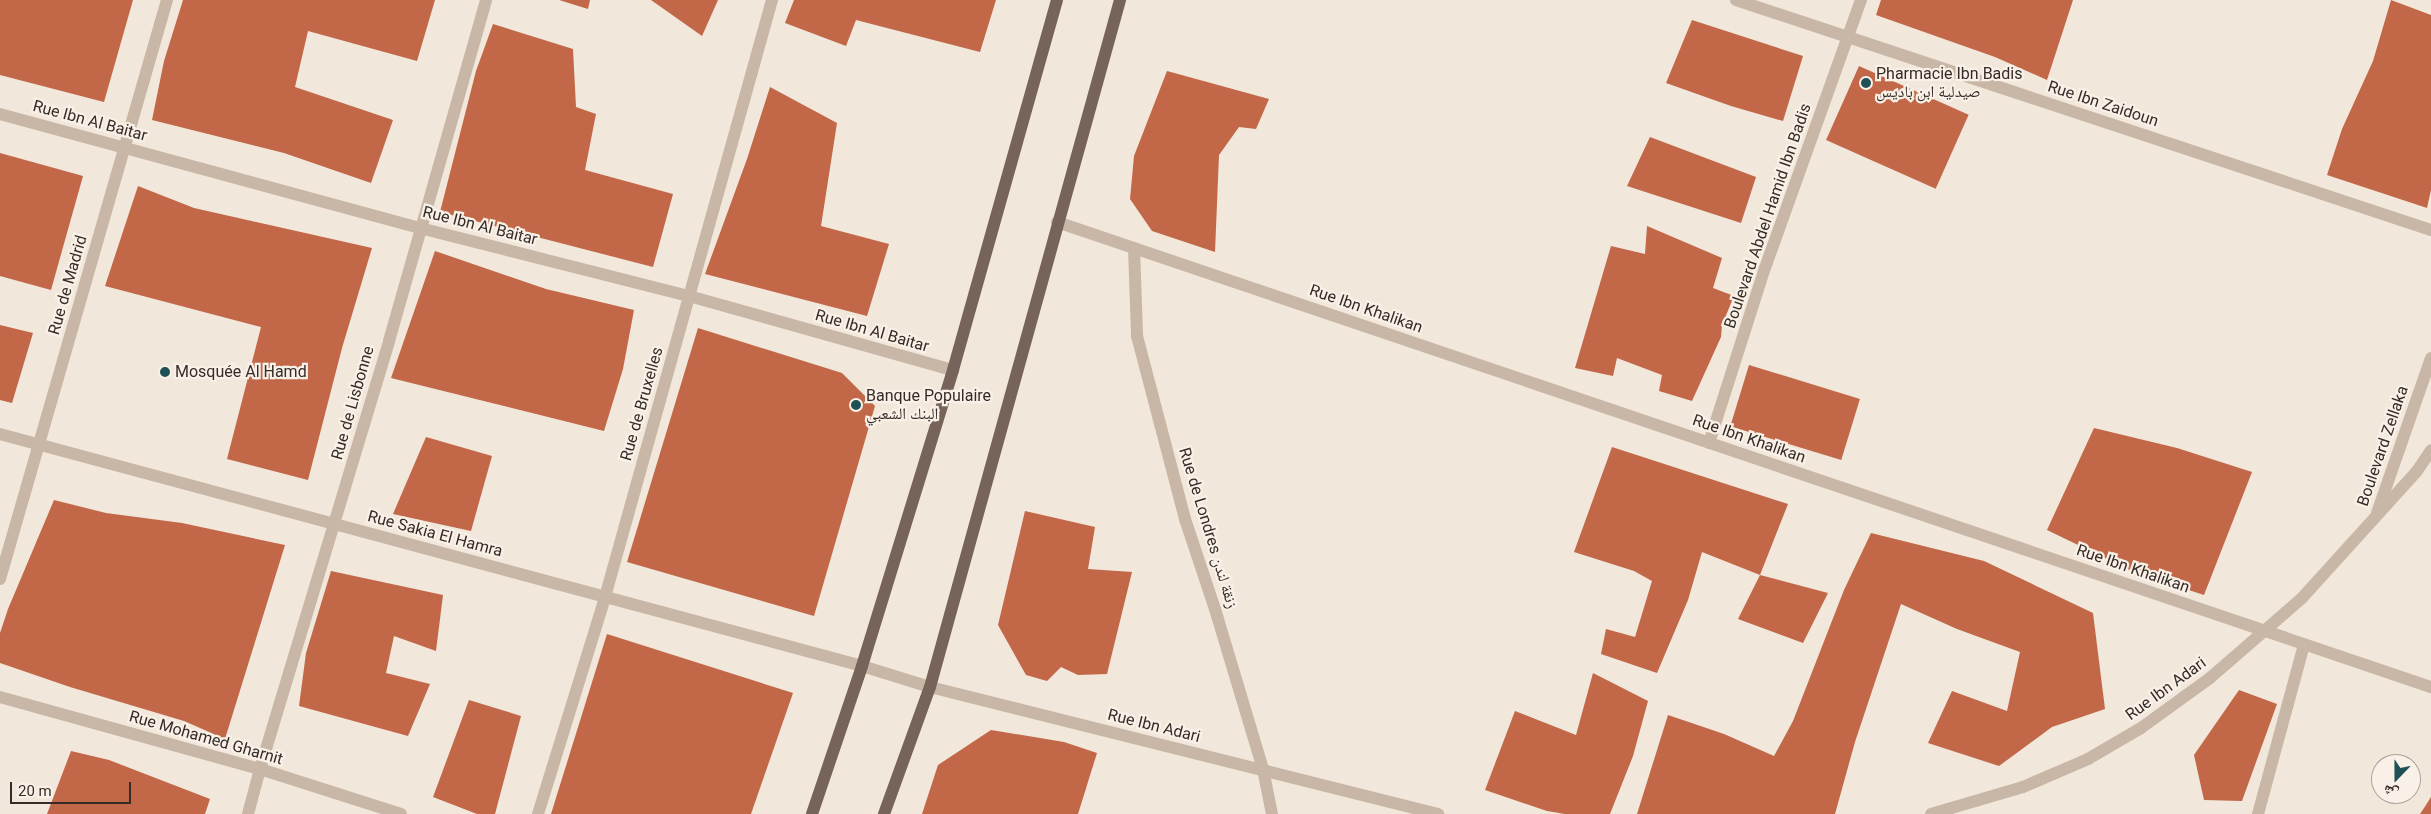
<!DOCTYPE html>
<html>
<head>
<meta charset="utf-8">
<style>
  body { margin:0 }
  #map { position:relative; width:2431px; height:814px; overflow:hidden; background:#f1e7da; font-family:Roboto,"Noto Naskh Arabic",sans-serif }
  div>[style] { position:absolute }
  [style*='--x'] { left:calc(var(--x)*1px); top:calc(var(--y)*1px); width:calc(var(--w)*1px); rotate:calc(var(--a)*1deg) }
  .building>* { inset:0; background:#c26748; transform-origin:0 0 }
  .service>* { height:12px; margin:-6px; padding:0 6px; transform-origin:6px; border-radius:6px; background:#c8b7a7 }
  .minor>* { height:12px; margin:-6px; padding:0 6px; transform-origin:6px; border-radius:6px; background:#c8b7a7 }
  .primary>* { height:12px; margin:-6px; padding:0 6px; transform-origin:6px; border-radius:6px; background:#766359 }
  .dots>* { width:14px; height:14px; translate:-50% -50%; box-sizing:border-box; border:2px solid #f9f1e7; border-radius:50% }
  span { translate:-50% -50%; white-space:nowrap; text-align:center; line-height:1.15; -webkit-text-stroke:4.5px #f9f1e7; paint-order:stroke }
  .poi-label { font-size:16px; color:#352c27 }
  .left { translate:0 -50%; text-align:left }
  .street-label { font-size:16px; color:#352c27 }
  .north { position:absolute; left:2371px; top:754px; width:50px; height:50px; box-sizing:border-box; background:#f9f1e7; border:1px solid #aba29a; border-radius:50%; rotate:202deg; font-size:14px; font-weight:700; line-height:20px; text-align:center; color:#352c27 }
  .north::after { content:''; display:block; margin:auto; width:18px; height:22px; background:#1e5055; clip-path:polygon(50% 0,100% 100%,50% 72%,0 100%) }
  .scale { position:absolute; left:10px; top:782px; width:121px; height:22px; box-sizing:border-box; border:2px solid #352c27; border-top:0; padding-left:6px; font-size:15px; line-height:18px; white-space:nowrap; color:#352c27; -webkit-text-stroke:4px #f9f1e7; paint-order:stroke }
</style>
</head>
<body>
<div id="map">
  <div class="building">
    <div style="clip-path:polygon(0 0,133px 0,104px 102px,0 75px)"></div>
    <div style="clip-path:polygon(183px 0,435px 0,417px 61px,308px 31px,295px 87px,393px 120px,371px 183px,284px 153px,152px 120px,164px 61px)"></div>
    <div style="clip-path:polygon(559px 0,590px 0,588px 9px)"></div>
    <div style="clip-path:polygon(651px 0,718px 0,702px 36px)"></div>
    <div style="clip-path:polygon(794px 0,996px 0,980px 52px,856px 20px,846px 46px,785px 23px)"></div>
    <div style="clip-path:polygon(1881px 0,2073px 0,2047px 80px,1995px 57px,1876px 15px)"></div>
    <div style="clip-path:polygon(2391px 0,2431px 15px,2431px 190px,2427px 208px,2327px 175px,2342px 129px,2373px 61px)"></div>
    <div style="clip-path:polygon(1692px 20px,1803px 56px,1783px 121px,1731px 106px,1666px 83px)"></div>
    <div style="clip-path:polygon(493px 24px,573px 49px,576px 107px,596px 114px,585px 170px,673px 194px,653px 267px,440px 212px,476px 71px)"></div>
    <div style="left:1859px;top:66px;width:120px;height:81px;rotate:24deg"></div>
    <div style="clip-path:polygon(1167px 71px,1269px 99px,1256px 129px,1239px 127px,1219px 155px,1215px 252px,1152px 231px,1130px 199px,1134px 156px)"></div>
    <div style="clip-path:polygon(770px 87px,837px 123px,821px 226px,889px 244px,867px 316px,705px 274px,747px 159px)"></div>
    <div style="clip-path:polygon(1650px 137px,1756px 177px,1741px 223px,1627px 186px)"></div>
    <div style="clip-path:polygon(0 153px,83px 176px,51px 290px,0 276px)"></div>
    <div style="clip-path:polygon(138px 186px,194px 208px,372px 248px,342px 348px,308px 480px,227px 459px,261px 327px,105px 286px)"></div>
    <div style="clip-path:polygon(1647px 226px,1722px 258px,1713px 288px,1734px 296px,1722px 325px,1721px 337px,1692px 401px,1659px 391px,1662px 375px,1617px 358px,1613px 376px,1575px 368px,1611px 246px,1645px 254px)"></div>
    <div style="clip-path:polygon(435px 251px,546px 289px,634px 310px,623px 369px,604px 431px,391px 378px)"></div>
    <div style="clip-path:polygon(0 325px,33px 333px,12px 403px,0 400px)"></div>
    <div style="clip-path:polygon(698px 328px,842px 373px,875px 406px,814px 616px,627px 562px)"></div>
    <div style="left:1749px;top:365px;width:116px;height:64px;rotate:17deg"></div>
    <div style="clip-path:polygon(2094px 428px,2177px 448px,2252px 472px,2204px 595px,2134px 572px,2047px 530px)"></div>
    <div style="clip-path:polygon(426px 437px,492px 456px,471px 531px,393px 514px)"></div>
    <div style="clip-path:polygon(1612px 447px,1788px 504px,1760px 575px,1702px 552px,1688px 600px,1657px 673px,1601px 654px,1606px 629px,1635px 637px,1652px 581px,1634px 571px,1574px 552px)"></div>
    <div style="clip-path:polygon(54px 500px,106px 513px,182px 523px,285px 545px,225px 739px,184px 721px,70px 687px,0 663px,0 633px,8px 609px)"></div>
    <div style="clip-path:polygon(1025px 511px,1095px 527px,1088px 569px,1132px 572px,1107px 674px,1078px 675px,1061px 667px,1047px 681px,1026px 675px,998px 625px)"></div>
    <div style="clip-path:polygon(1871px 533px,1984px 561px,2093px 613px,2105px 709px,2052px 727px,1999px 766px,1928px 743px,1952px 691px,2007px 711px,2020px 652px,1957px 629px,1901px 604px,1855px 742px,1835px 814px,1637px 814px,1668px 715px,1724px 734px,1774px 756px,1793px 721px,1844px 590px)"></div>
    <div style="clip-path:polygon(331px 571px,443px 595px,436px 651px,394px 636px,386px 673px,430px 684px,408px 736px,299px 706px,306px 653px)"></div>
    <div style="clip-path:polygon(1760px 575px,1828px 593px,1803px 643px,1738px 619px)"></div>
    <div style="clip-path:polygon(607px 634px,793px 693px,751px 814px,551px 814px)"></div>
    <div style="clip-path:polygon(1593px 673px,1648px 701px,1633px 756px,1610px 814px,1565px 814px,1547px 811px,1485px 790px,1515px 711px,1576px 735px)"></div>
    <div style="clip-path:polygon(2239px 690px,2277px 704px,2242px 801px,2204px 800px,2194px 755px)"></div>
    <div style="clip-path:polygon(469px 700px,521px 716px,495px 814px,477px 814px,433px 797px)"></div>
    <div style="clip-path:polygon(991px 730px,1064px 742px,1097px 753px,1078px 814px,922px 814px,938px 765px)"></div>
    <div style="clip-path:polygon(71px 751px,109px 760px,210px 799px,205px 814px,47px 814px)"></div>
    <div style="clip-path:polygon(2431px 797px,2431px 814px,2420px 814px,2426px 805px)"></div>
  </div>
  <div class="service">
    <div style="--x:2258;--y:814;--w:175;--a:-74.8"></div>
  </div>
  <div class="minor">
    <div style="--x:1736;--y:0;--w:732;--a:18.31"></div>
    <div style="--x:0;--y:114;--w:435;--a:15.2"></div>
    <div style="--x:420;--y:228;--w:277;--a:14.2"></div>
    <div style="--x:689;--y:296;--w:274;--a:15.7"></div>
    <div style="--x:1057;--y:222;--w:1451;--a:18.7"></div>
    <div style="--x:1134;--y:248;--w:88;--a:88"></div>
    <div style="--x:1137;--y:336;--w:189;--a:75.3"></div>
    <div style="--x:1185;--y:519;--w:95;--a:71.6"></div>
    <div style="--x:1215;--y:609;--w:167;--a:73.3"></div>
    <div style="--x:1263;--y:769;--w:46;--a:78.7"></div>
    <div style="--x:0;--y:434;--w:893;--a:15.06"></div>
    <div style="--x:862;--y:666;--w:71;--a:17.2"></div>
    <div style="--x:930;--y:687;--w:524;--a:14.04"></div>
    <div style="--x:1709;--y:443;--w:184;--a:-72.3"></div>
    <div style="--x:1765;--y:268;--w:285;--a:-70.3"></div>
    <div style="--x:2377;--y:513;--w:164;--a:-70.8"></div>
    <div style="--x:0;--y:579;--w:603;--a:-73.91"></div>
    <div style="--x:0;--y:697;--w:270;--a:15.5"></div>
    <div style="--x:260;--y:769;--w:148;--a:17.7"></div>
    <div style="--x:248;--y:814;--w:47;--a:-75.1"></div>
    <div style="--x:260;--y:769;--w:447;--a:-73.2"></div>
    <div style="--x:389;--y:341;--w:355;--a:-74.1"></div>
    <div style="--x:538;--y:814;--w:227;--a:-72.8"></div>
    <div style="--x:605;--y:597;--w:620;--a:-74.37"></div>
    <div style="--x:1931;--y:814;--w:96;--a:-16.4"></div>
    <div style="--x:2023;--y:787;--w:71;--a:-23.3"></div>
    <div style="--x:2088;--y:759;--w:61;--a:-30.3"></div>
    <div style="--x:2141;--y:728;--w:85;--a:-35.9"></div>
    <div style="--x:2210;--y:678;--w:122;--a:-41"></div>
    <div style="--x:2302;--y:598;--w:171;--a:-47.8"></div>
    <div style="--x:2417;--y:471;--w:25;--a:-56"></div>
  </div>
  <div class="primary">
    <div style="--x:812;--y:814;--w:156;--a:-71.3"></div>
    <div style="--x:862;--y:666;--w:310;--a:-72.9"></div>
    <div style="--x:953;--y:370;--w:384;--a:-74.3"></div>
    <div style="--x:884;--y:814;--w:135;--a:-70.1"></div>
    <div style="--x:930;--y:687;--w:713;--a:-74.54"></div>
  </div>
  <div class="dots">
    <div style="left:1866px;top:83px;background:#1e5055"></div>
    <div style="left:165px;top:372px;background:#1e5055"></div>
    <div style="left:856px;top:405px;background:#1e5055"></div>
  </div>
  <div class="poi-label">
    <span class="left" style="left:1876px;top:83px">Pharmacie Ibn Badis<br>صيدلية ابن باديس</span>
    <span class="left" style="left:175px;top:372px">Mosquée Al Hamd</span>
    <span class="left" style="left:866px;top:405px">Banque Populaire<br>البنك الشعبي</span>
  </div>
  <div class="street-label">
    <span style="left:2103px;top:104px;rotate:18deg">Rue Ibn Zaidoun</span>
    <span style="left:90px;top:121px;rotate:15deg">Rue Ibn Al Baitar</span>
    <span style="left:1768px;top:216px;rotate:-71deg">Boulevard Abdel Hamid Ibn Badis</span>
    <span style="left:480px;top:226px;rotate:14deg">Rue Ibn Al Baitar</span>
    <span style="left:68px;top:285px;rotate:-74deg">Rue de Madrid</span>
    <span style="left:1366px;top:309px;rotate:19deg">Rue Ibn Khalikan</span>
    <span style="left:872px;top:331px;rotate:16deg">Rue Ibn Al Baitar</span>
    <span style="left:353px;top:403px;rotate:-74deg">Rue de Lisbonne</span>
    <span style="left:642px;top:404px;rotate:-74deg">Rue de Bruxelles</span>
    <span style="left:1749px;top:439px;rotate:19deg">Rue Ibn Khalikan</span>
    <span style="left:2383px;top:446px;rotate:-71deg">Boulevard Zellaka</span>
    <span style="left:1208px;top:528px;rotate:73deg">Rue de Londres زنقة لندن</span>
    <span style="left:435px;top:534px;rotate:15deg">Rue Sakia El Hamra</span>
    <span style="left:2133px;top:569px;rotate:19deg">Rue Ibn Khalikan</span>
    <span style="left:2166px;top:689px;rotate:-36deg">Rue Ibn Adari</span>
    <span style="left:1154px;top:726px;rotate:14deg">Rue Ibn Adari</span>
    <span style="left:206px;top:738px;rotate:16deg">Rue Mohamed Gharnit</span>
  </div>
  <div class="north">ش</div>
  <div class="scale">20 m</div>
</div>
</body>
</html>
